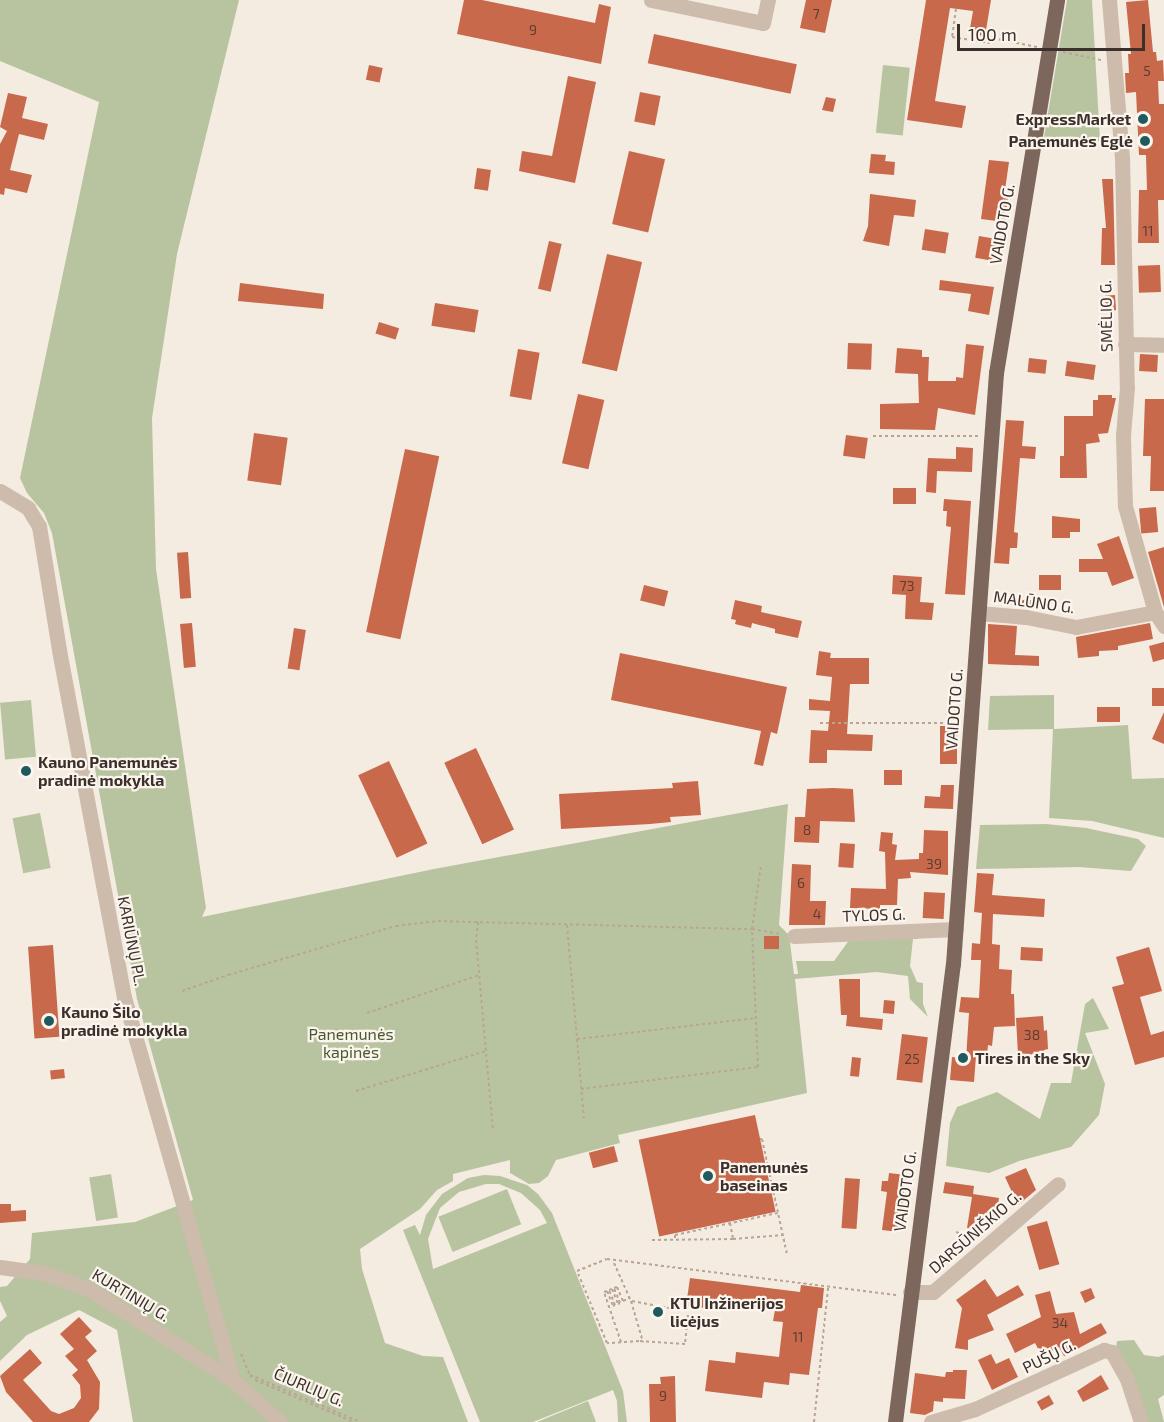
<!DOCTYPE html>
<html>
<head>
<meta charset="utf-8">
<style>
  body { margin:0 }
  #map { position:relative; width:1164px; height:1422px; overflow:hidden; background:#f4ebe1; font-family:"Exo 2",sans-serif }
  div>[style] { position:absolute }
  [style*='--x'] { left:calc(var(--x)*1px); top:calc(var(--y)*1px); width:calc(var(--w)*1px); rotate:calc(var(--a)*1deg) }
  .green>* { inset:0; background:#b8c4a0; transform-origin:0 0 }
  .building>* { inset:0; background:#c8694b; transform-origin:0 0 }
  .path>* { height:2px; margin-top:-1px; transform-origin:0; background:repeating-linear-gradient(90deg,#b9a596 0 3px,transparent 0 6px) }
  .minor>* { height:15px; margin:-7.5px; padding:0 7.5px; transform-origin:7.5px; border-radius:7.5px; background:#cdbbac }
  .major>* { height:15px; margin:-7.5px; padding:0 7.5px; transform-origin:7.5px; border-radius:7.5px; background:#7d675c }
  .dots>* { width:16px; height:16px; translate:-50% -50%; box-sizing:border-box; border:3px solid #fbf5ee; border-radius:50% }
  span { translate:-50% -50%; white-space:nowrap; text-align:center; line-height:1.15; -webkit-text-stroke:4.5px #fbf5ee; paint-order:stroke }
  .number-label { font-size:14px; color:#5e3e33 }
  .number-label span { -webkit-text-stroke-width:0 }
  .poi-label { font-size:16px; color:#3b302b; font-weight:700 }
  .right { translate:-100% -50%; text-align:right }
  .left { translate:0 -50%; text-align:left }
  .street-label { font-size:16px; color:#3b302b }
  .park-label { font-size:16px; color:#4a5a2e }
  .scale { position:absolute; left:957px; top:24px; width:188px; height:27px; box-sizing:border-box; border:3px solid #3b302b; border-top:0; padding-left:8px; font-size:18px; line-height:21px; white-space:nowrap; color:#3b302b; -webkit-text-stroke:4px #fbf5ee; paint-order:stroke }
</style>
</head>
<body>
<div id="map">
  <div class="green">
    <div style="clip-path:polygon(0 0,239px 0,177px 254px,152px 418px,156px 569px,206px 908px,202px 917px,434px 869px,788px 804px,779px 925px,789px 935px,794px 974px,798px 974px,796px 961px,834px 961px,850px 939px,918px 934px,918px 939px,913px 939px,910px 966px,917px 982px,923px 983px,923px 1004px,928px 1017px,910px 999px,908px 976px,877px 972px,795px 979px,807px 1093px,618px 1135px,620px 1143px,556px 1160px,548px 1176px,539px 1183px,529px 1184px,510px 1173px,510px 1160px,453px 1174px,453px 1181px,437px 1190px,420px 1209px,360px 1249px,362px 1269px,385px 1343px,423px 1356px,443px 1357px,468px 1422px,133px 1422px,117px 1330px,79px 1310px,27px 1335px,0 1361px,0 1322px,7px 1316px,0 1301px,0 1287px,7px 1286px,30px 1259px,32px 1233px,135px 1222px,193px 1200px,137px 999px,52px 533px,44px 513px,27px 493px,20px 478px,99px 102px,0 61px)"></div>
    <div style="clip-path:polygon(1067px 0,1092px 0,1100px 141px,1051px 145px,1044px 137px)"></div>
    <div style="left:883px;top:65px;width:27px;height:68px;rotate:6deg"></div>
    <div style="clip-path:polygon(1054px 695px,1054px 729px,1128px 725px,1132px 779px,1164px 778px,1164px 838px,1092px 821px,1049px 818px,1053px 729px,988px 730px,990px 696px)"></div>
    <div style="left:31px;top:700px;width:57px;height:31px;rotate:85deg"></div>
    <div style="left:40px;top:813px;width:56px;height:28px;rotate:79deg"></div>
    <div style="clip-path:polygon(1046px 824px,1086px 828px,1138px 839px,1146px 846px,1131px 871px,1079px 867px,976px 869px,980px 825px)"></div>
    <div style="clip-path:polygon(1093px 998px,1109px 1029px,1085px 1033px,1105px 1084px,1099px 1115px,1071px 1147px,1019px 1161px,989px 1173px,946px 1166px,950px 1123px,957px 1107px,997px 1092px,1040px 1119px,1051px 1083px,1071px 1083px,1085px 1004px)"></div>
    <div style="left:111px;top:1174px;width:44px;height:22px;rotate:81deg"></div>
    <div style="clip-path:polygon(evenodd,484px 1175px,500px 1176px,527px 1185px,538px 1194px,552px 1213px,623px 1391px,627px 1422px,618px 1422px,617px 1401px,613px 1390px,533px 1422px,480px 1422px,403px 1230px,415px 1225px,420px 1235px,426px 1215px,442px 1194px,468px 1178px,484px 1175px,486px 1184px,499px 1184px,521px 1193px,540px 1210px,547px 1223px,433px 1269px,428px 1239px,440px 1208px,459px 1192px,486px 1184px)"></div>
    <div style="left:507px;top:1189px;width:38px;height:74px;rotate:68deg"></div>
    <div style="clip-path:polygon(1134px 1340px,1144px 1355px,1158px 1357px,1164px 1355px,1164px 1395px,1158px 1399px,1164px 1422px,1146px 1422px,1116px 1348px,1117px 1341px)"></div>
    <div style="clip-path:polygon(588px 1401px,596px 1422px,537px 1422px)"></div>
  </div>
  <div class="building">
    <div style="clip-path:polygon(464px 0,482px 0,595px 23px,599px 4px,611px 7px,601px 64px,457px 34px)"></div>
    <div style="clip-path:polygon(806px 0,832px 0,825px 33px,800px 28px)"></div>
    <div style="clip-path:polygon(926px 0,991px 0,985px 36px,969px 34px,973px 11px,950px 8px,935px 101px,966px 106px,962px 128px,907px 120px)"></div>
    <div style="clip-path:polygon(1148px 0,1153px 52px,1156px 52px,1157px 61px,1163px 60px,1164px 81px,1158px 81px,1159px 104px,1164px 104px,1164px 200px,1158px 200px,1159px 243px,1138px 243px,1139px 190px,1147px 190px,1146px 155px,1139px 155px,1136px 92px,1126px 93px,1125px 73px,1129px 73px,1128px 54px,1131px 54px,1126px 2px)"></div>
    <div style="left:654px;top:34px;width:146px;height:30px;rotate:12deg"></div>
    <div style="left:369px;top:65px;width:14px;height:15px;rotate:12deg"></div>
    <div style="clip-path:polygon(568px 76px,596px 82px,575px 183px,519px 171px,522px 151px,552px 156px)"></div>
    <div style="left:640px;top:92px;width:21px;height:30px;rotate:11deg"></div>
    <div style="clip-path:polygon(8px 93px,27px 97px,22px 118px,48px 124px,44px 140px,19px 134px,10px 170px,32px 175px,27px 193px,5px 188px,4px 195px,0 194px,0 144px,7px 131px,0 127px)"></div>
    <div style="clip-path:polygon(826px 97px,836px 99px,833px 112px,822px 110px)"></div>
    <div style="left:629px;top:151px;width:37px;height:75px;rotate:13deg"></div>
    <div style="clip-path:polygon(871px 154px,886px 155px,885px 161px,895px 162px,894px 175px,869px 173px)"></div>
    <div style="clip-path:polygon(989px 160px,1009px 162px,1004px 197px,1008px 197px,1005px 222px,981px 219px)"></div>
    <div style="left:477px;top:168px;width:14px;height:21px;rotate:8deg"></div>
    <div style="clip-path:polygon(1102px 179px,1113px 179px,1115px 265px,1101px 265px,1102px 228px,1106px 228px)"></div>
    <div style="clip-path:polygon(870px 194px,916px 200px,914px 217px,894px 215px,889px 246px,863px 241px,868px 226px)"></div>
    <div style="left:925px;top:229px;width:24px;height:21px;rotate:9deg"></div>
    <div style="left:979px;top:236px;width:23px;height:22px;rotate:10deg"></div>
    <div style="left:549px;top:241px;width:13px;height:49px;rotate:13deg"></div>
    <div style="left:607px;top:254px;width:36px;height:112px;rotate:13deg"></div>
    <div style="left:1160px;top:265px;width:27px;height:22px;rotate:88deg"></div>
    <div style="clip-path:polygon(940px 280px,994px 287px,989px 315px,968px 311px,971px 294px,939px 290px)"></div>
    <div style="clip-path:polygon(240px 283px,324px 294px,323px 309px,238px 301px)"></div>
    <div style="left:1115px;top:295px;width:15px;height:10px;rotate:86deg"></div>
    <div style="left:435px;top:303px;width:44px;height:23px;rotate:9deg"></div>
    <div style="left:379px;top:322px;width:21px;height:12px;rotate:17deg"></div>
    <div style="left:848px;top:343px;width:24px;height:26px;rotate:2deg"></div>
    <div style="clip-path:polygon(966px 344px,984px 346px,975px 415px,938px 408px,935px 430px,880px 429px,880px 404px,919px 403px,918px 374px,895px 373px,897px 348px,922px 350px,922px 357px,929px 357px,928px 381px,956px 381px,956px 377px,963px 378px)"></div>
    <div style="left:518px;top:349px;width:22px;height:48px;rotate:10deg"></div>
    <div style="left:1140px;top:354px;width:18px;height:17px;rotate:3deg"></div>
    <div style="left:1029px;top:358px;width:18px;height:14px;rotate:6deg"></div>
    <div style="left:1067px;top:361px;width:29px;height:15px;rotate:8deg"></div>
    <div style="left:578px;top:394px;width:27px;height:71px;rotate:13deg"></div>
    <div style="clip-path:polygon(1098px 395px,1112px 395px,1112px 398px,1116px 398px,1108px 433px,1098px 434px,1100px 442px,1086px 444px,1087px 478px,1060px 478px,1060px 456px,1064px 456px,1064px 416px,1093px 416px,1093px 400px,1098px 400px)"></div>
    <div style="clip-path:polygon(1145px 399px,1164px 399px,1164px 491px,1150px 491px,1151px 456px,1143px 456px)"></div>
    <div style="clip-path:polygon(1006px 420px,1024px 421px,1022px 446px,1036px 447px,1035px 459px,1020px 458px,1014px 532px,1018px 533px,1017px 548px,1010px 548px,1009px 564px,994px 563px)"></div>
    <div style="left:254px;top:433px;width:34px;height:48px;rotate:8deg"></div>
    <div style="left:846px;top:435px;width:22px;height:21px;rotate:8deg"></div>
    <div style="clip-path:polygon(956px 447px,973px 448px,972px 472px,937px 471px,936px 493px,926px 492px,928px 458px,956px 459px)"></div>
    <div style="left:405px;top:449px;width:35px;height:187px;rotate:12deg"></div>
    <div style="left:893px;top:488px;width:23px;height:16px"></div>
    <div style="clip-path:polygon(944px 499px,971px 501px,965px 595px,945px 594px,951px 527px,946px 526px,947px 511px,943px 511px)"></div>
    <div style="left:1156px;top:507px;width:25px;height:17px;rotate:85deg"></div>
    <div style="clip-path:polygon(1052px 516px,1080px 519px,1080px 532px,1070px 532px,1070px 538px,1052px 538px)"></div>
    <div style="clip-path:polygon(1119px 536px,1134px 578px,1112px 586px,1107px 572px,1079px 572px,1079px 559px,1103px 559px,1097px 544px)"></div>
    <div style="clip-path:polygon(1164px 547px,1164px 607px,1148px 552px)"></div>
    <div style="left:188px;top:552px;width:46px;height:11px;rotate:86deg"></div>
    <div style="clip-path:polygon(893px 575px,922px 577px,920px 602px,934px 603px,932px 620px,905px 619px,906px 595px,892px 594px)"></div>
    <div style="left:1039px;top:575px;width:22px;height:15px"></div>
    <div style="left:644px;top:585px;width:25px;height:16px;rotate:14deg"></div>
    <div style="clip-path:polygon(735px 600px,762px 606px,761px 612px,802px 621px,798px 638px,775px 633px,775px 629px,752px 623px,751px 628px,735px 624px,736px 620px,731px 619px)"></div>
    <div style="clip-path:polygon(1020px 600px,1037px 600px,1037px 609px,1020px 607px)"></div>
    <div style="left:192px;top:623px;width:44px;height:12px;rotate:85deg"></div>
    <div style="clip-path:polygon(1150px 623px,1153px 639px,1118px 646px,1118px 650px,1099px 651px,1099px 656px,1078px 658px,1076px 637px)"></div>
    <div style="clip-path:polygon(988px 624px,1017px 626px,1015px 655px,1039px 656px,1039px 666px,988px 664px)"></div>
    <div style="left:294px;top:628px;width:12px;height:41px;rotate:9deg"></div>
    <div style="clip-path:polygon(1164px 642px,1164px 659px,1153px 662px,1149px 646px)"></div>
    <div style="clip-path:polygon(819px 651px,831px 653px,830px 658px,869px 658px,869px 684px,850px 684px,847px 734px,873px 735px,872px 751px,827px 750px,827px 763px,809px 763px,811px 730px,828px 731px,830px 711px,809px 710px,809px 699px,830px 701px,832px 677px,816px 675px)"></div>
    <div style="clip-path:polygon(620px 653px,787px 687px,777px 734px,771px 732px,763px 766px,754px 764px,761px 731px,611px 700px)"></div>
    <div style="left:1152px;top:688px;width:12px;height:18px"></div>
    <div style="left:1097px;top:707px;width:23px;height:15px"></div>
    <div style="clip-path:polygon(1164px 712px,1164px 744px,1152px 739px)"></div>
    <div style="left:940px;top:726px;width:17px;height:38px"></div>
    <div style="left:476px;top:748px;width:90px;height:35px;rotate:65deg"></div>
    <div style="left:389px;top:761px;width:91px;height:34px;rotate:65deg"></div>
    <div style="left:884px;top:770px;width:18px;height:15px"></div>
    <div style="clip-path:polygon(698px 781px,701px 815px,670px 817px,671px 822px,650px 824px,561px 829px,559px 794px,673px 788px,672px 783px)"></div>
    <div style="clip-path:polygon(941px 785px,954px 785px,953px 809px,924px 808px,925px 796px,940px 797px)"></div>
    <div style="clip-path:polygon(833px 788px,853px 789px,855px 822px,820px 821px,819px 843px,794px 842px,795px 817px,805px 817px,807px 789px)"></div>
    <div style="clip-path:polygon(924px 830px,948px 831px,948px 875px,910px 872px,911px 878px,898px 879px,897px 905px,880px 905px,880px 909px,850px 908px,851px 888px,886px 889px,885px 852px,879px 851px,881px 832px,893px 833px,892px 844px,897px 845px,895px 860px,919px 859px,919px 853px,923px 853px)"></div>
    <div style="left:840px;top:843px;width:15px;height:24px;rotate:4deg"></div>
    <div style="clip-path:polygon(792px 864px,811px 865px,810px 901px,826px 901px,825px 925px,789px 925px)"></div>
    <div style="clip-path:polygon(977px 873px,994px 874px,992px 895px,1045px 899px,1044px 917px,993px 914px,992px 944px,1000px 945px,999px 969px,1012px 970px,1011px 994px,1014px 994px,1015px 1026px,994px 1027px,992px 1046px,988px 1045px,987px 1057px,976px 1056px,974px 1082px,950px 1080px,952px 1057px,966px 1059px,969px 1013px,959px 1012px,961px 997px,979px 998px,981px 960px,971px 960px,972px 943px,980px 944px,982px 913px,974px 912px)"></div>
    <div style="left:924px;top:892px;width:21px;height:26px;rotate:3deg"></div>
    <div style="left:779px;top:936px;width:13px;height:15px;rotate:90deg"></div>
    <div style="left:53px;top:945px;width:92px;height:25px;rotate:86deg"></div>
    <div style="left:1021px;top:947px;width:22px;height:13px;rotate:3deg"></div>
    <div style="clip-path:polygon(1149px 947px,1162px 991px,1140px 997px,1151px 1035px,1164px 1031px,1164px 1057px,1135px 1065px,1112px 987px,1124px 984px,1116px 957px)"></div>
    <div style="clip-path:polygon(839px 979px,860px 979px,860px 1017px,883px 1019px,882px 1030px,846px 1026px,847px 1015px,841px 1015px)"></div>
    <div style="left:884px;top:1000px;width:11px;height:13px;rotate:5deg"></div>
    <div style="clip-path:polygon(1043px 1016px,1044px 1031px,1047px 1030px,1048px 1049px,1044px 1050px,1045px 1054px,1018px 1055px,1016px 1018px)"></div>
    <div style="left:902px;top:1034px;width:26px;height:46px;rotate:7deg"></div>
    <div style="left:852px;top:1057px;width:9px;height:19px;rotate:6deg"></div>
    <div style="left:64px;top:1069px;width:9px;height:14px;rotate:84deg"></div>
    <div style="left:755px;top:1115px;width:99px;height:119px;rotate:78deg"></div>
    <div style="left:614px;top:1146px;width:16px;height:26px;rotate:75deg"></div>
    <div style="clip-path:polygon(1026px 1168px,1036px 1190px,1018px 1205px,1005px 1177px)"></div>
    <div style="clip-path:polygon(889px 1173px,906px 1175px,899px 1232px,882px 1230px,887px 1192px,881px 1191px,882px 1181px,888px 1181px)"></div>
    <div style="left:845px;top:1178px;width:15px;height:50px;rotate:4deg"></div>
    <div style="clip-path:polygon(945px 1182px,974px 1186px,973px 1194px,999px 1198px,996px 1219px,987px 1218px,985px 1230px,967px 1228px,972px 1197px,943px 1193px)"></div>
    <div style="clip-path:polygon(0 1204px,11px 1204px,11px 1211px,26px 1210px,26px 1221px,0 1223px)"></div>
    <div style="left:1047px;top:1221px;width:45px;height:21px;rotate:74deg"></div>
    <div style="clip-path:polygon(690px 1278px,800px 1292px,801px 1285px,824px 1288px,822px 1308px,818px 1308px,809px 1375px,790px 1373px,789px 1385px,764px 1382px,762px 1398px,705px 1391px,709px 1360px,735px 1363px,736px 1352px,779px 1357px,783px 1322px,773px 1321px,775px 1310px,707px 1301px,706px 1308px,686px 1306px)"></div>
    <div style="clip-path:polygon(985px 1279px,997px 1297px,1018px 1285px,1024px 1295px,987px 1315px,994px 1330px,968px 1340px,968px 1350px,955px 1348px,962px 1308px,956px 1300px)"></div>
    <div style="clip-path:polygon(1091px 1288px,1095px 1298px,1085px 1303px,1080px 1292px)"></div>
    <div style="clip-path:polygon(1050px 1291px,1056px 1314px,1074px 1312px,1080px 1334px,1101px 1323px,1107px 1333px,1064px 1356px,1059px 1347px,1042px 1356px,1035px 1343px,1015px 1353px,1006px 1334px,1041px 1317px,1035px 1295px)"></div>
    <div style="clip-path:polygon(79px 1317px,92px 1331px,85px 1337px,97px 1351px,87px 1360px,100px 1382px,99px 1409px,89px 1422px,33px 1422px,6px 1392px,0 1376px,30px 1349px,42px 1363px,23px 1380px,51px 1411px,59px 1414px,74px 1408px,81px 1398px,80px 1385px,72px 1375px,78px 1370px,65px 1356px,74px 1349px,60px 1334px)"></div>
    <div style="clip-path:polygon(991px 1354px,996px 1364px,1009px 1358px,1018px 1377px,992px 1390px,978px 1360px)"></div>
    <div style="clip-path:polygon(953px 1370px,967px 1370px,965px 1399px,943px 1398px,943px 1402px,934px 1401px,933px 1411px,925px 1415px,910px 1413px,915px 1373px,945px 1377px,946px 1372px,953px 1372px)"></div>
    <div style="clip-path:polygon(1101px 1375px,1109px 1389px,1083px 1402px,1077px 1391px)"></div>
    <div style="clip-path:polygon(675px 1376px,676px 1422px,650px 1422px,649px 1384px,661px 1384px,660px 1377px)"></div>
    <div style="left:1049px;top:1395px;width:10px;height:14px;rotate:61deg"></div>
  </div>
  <div class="path">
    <div style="--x:956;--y:9;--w:28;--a:98"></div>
    <div style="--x:952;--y:37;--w:38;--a:9"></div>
    <div style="--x:990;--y:43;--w:5;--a:-79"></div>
    <div style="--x:987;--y:37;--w:51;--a:11.3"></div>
    <div style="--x:1063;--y:52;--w:39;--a:12"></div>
    <div style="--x:873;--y:436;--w:105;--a:0"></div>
    <div style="--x:820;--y:723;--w:138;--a:0"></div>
    <div style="--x:478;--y:922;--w:18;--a:96"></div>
    <div style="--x:476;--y:940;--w:191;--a:84.9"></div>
    <div style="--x:567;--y:925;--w:194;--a:85"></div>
    <div style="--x:182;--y:991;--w:49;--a:-19.2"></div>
    <div style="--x:228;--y:975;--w:175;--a:-16.3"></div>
    <div style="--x:396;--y:926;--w:42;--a:-6.8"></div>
    <div style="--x:438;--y:921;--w:314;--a:1.5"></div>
    <div style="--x:752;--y:929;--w:28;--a:10"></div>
    <div style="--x:367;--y:1013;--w:118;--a:-18.7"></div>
    <div style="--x:577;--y:1039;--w:180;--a:-6.7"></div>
    <div style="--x:581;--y:1089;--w:178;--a:-7.1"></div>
    <div style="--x:758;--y:1067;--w:138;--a:-92.5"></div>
    <div style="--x:752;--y:929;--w:65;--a:-82"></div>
    <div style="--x:356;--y:1091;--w:136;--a:-17.1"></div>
    <div style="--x:760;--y:1139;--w:2;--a:0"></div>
    <div style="--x:762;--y:1139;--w:119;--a:77.8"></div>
    <div style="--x:730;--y:1223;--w:15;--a:79"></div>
    <div style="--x:956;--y:1232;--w:20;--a:20"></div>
    <div style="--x:675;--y:1238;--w:3;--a:-90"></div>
    <div style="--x:675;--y:1235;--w:105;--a:-12.1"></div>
    <div style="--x:652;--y:1240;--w:81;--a:-0.7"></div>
    <div style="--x:733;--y:1239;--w:50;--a:-4.6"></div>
    <div style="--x:614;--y:1263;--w:42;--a:65.9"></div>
    <div style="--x:631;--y:1301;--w:43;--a:73.7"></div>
    <div style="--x:632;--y:1301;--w:48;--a:10.8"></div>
    <div style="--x:688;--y:1315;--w:29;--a:96"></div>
    <div style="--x:685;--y:1344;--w:46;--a:-176.3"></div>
    <div style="--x:639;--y:1341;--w:32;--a:176"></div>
    <div style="--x:607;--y:1343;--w:78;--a:-112.6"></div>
    <div style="--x:577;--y:1271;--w:32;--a:-22"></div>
    <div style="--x:607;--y:1259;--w:293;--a:7.1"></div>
    <div style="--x:621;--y:1342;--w:53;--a:-108.8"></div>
    <div style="--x:604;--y:1292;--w:3;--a:-18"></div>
    <div style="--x:607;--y:1291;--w:16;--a:68"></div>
    <div style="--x:613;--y:1306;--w:2;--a:-27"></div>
    <div style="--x:615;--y:1305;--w:16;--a:-112"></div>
    <div style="--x:609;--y:1290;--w:3;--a:-18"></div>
    <div style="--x:612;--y:1289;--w:16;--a:68"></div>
    <div style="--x:618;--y:1304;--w:2;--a:-27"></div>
    <div style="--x:620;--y:1303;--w:16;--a:-112"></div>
    <div style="--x:614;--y:1288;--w:3;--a:-18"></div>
    <div style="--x:617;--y:1287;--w:15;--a:67"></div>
    <div style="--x:623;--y:1301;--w:8;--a:-23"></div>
    <div style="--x:241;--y:1354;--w:25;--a:67"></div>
    <div style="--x:250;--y:1375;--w:120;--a:23.1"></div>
    <div style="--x:255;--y:1380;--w:108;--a:23"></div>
    <div style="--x:814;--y:1422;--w:135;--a:-84"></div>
  </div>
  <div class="minor">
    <div style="--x:651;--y:0;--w:114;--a:11.6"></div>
    <div style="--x:763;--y:23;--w:24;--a:-78"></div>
    <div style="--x:1109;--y:0;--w:158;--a:85.3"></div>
    <div style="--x:1122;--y:157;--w:230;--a:88.8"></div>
    <div style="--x:1127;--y:387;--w:49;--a:94.7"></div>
    <div style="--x:1123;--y:436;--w:70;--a:88.4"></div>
    <div style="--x:1125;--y:506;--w:110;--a:74.2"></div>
    <div style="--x:1155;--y:612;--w:17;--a:57"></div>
    <div style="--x:1125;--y:344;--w:39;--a:1"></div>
    <div style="--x:0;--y:491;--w:33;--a:31"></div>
    <div style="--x:28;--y:508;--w:21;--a:59"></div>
    <div style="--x:39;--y:526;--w:126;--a:80.8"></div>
    <div style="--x:59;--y:650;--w:353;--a:79.4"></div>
    <div style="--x:124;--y:997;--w:398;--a:74.1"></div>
    <div style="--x:979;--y:613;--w:47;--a:4.9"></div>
    <div style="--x:1026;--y:617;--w:51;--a:11.3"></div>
    <div style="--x:1076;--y:627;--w:80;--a:-10.8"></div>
    <div style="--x:794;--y:936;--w:162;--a:-2.5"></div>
    <div style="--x:0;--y:1267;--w:44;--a:7.8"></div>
    <div style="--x:44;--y:1273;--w:48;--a:19.6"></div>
    <div style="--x:89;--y:1289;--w:170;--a:32.3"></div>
    <div style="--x:233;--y:1380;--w:63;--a:41.8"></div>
    <div style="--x:910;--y:1292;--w:23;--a:0"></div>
    <div style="--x:933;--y:1292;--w:165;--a:-40.8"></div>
    <div style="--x:931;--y:1422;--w:46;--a:-16.5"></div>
    <div style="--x:975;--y:1409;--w:142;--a:-24.6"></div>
    <div style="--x:1104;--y:1350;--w:8;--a:14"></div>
    <div style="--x:1112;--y:1352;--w:31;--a:61"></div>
    <div style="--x:1127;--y:1379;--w:45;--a:72"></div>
  </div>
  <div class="major">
    <div style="--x:895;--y:1422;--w:462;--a:-82.8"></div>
    <div style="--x:953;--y:964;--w:593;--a:-85.84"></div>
    <div style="--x:996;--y:373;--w:378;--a:-80.7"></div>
  </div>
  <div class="dots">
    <div style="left:1143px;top:119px;background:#1f5a5e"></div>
    <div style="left:1145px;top:141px;background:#1f5a5e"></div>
    <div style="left:26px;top:771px;background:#1f5a5e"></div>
    <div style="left:49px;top:1021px;background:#1f5a5e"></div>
    <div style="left:963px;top:1058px;background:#1f5a5e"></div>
    <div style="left:708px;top:1176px;background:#1f5a5e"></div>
    <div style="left:658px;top:1312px;background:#1f5a5e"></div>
  </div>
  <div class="number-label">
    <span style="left:816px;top:14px">7</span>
    <span style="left:533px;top:30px">9</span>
    <span style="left:1147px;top:71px">5</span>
    <span style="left:1148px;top:231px">11</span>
    <span style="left:907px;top:586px">73</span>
    <span style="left:807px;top:830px">8</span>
    <span style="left:934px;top:864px">39</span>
    <span style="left:801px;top:883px">6</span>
    <span style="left:817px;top:914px">4</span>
    <span style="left:1032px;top:1035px">38</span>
    <span style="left:912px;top:1059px">25</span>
    <span style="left:1060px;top:1323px">34</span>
    <span style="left:798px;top:1337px">11</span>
    <span style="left:663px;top:1396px">9</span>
  </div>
  <div class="poi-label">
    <span class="right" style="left:1131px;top:119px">ExpressMarket</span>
    <span class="right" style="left:1133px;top:141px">Panemunės Eglė</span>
    <span class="left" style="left:38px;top:771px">Kauno Panemunės<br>pradinė mokykla</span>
    <span class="left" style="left:61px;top:1021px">Kauno Šilo<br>pradinė mokykla</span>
    <span class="left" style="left:975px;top:1058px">Tires in the Sky</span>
    <span class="left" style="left:720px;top:1176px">Panemunės<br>baseinas</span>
    <span class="left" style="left:670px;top:1312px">KTU Inžinerijos<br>licėjus</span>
  </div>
  <div class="street-label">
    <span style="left:1002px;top:224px;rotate:-80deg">VAIDOTO G.</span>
    <span style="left:1106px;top:316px;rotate:-91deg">SMĖLIO G.</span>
    <span style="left:1034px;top:602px;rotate:8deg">MALŪNO G.</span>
    <span style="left:954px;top:709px;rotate:-86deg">VAIDOTO G.</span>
    <span style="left:874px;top:915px;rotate:-2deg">TYLOS G.</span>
    <span style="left:132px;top:941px;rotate:79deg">KARIŪNŲ PL.</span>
    <span style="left:905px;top:1191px;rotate:-82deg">VAIDOTO G.</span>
    <span style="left:975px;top:1232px;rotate:-41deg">DARSŪNIŠKIO G.</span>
    <span style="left:131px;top:1295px;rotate:31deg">KURTINIŲ G.</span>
    <span style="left:1049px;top:1356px;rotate:-26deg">PUŠŲ G.</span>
    <span style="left:309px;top:1387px;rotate:23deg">ČIURLIŲ G.</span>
  </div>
  <div class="park-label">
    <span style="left:351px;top:1043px">Panemunės<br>kapinės</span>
  </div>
  <div class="scale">100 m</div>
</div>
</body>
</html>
